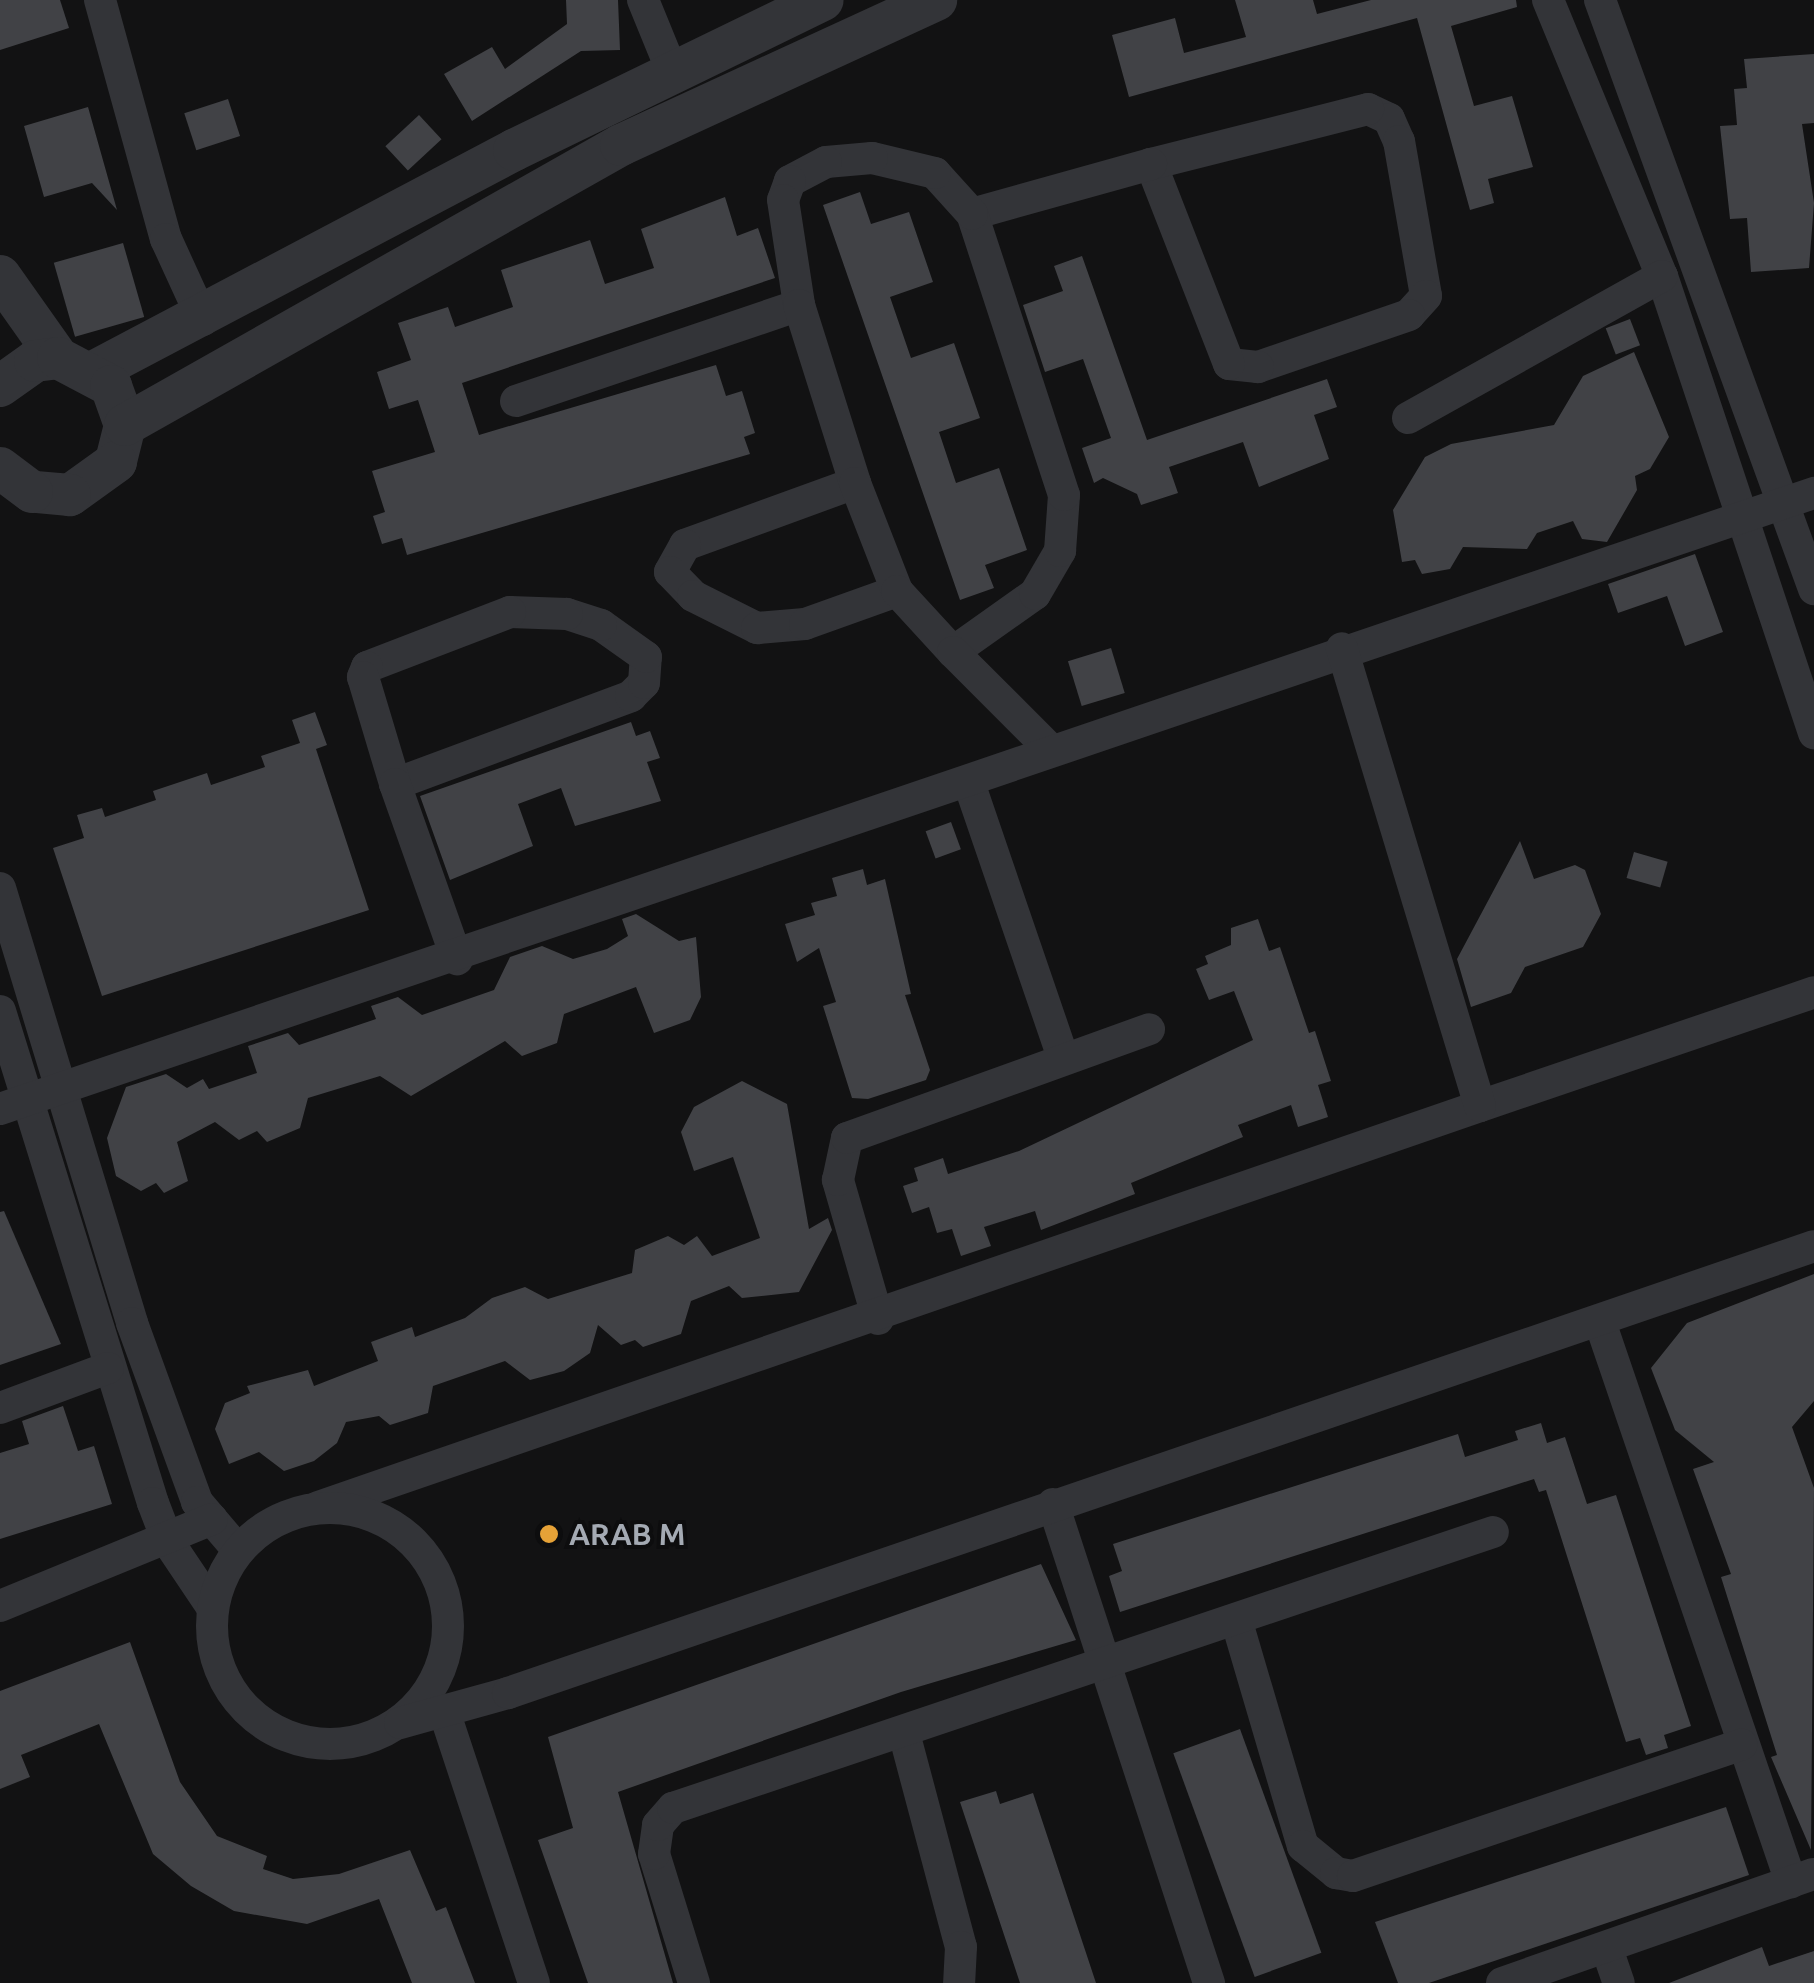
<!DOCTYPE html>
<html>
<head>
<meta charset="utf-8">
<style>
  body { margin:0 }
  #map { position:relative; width:1814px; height:1983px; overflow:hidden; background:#121213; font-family:Ubuntu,sans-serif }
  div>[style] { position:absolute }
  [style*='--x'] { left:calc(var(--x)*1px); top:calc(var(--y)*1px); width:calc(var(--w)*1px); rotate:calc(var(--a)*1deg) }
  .building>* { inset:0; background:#414246; transform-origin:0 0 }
  .minor>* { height:32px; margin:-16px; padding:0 16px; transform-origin:16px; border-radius:16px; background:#333438 }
  .minor>.ring { margin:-16px; padding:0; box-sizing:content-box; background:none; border:32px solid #333438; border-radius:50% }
  .tertiary>* { height:42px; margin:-21px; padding:0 21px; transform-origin:21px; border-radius:21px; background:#333438 }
  .dots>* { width:28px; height:28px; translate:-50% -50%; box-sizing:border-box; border:5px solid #0d0d0e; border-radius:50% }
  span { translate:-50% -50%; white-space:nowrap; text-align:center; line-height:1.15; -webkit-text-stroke:8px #0d0d0e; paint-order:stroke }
  .poi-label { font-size:30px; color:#a4aab3; font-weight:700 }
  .left { translate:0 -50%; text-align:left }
</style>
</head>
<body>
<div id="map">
  <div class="building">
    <div style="clip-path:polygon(0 0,60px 0,69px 28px,0 50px)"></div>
    <div style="clip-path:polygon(566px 0,618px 0,620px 50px,581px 51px,472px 121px,444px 74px,492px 47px,505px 69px,567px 24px)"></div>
    <div style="clip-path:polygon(1235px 0,1313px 0,1317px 14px,1371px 0,1516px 0,1517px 7px,1451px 26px,1474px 106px,1512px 96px,1533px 167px,1488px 179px,1494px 203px,1470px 210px,1417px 18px,1129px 97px,1112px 35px,1175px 18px,1184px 53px,1246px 37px)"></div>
    <div style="clip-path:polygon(1814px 54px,1814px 123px,1802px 124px,1814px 203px,1809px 268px,1751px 272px,1747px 218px,1730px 219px,1720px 126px,1737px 125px,1734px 89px,1747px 88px,1744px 59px)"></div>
    <div style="left:228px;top:99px;width:39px;height:46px;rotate:72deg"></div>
    <div style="clip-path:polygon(88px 107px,117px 210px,92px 183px,44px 197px,24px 126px)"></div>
    <div style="left:419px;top:115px;width:33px;height:46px;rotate:47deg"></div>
    <div style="clip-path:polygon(860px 192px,871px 224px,909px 212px,933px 282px,890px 297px,911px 358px,954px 343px,980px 418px,939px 432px,956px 483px,999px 468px,1027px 550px,985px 565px,994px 588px,960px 600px,823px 205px)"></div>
    <div style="clip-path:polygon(725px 197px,737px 236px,758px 228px,775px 278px,462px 383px,479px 435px,716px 365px,726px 396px,742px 391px,755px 433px,744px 437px,750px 454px,407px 555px,402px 538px,382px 544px,373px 516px,385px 512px,372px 471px,435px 452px,418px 400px,389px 409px,377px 372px,411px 360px,398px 323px,448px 307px,455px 327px,513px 307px,501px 270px,590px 240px,605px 284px,654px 268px,641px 229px)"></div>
    <div style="left:123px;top:243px;width:77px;height:72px;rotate:74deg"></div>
    <div style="clip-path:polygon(1082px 256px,1147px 440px,1327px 379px,1337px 407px,1314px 415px,1329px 459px,1259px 487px,1243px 442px,1169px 467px,1178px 493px,1141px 505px,1137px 494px,1103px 478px,1094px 483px,1082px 448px,1111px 438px,1083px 359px,1045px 372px,1023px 305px,1063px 291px,1054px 266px)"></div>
    <div style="left:1630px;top:319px;width:28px;height:26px;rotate:69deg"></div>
    <div style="clip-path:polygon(1634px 352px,1669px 437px,1650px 469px,1635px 476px,1637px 490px,1607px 542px,1582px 539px,1573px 521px,1537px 533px,1527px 549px,1463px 547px,1450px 569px,1422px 574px,1415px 560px,1402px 562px,1393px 510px,1425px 457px,1451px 444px,1554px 425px,1583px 376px)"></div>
    <div style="clip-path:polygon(1695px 554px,1723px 632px,1685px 646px,1667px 596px,1618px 613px,1608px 584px)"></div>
    <div style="left:1111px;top:648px;width:47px;height:45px;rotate:73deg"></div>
    <div style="clip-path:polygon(315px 712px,327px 745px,316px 749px,369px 910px,102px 996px,53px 848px,84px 838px,77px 815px,102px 808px,105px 817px,156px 800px,153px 791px,207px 773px,211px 785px,265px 767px,261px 756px,300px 743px,292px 720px)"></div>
    <div style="clip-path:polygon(631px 722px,636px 736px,650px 731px,660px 758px,647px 762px,661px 801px,575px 826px,561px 788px,518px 804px,533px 846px,450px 880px,420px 796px)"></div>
    <div style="left:951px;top:822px;width:29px;height:27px;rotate:70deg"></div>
    <div style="clip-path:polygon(1520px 841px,1534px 879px,1575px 865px,1585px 870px,1601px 914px,1583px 947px,1525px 967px,1511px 993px,1471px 1007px,1457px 959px)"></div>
    <div style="left:1634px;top:852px;width:35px;height:27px;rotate:16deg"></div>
    <div style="clip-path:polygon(863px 869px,867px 885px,885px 879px,911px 994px,905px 995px,930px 1070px,926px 1080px,868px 1099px,852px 1098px,823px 1006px,836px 1002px,819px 948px,797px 962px,785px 924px,815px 915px,811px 903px,837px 896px,832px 878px)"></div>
    <div style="clip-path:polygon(636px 914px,679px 941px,696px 937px,701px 997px,690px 1020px,654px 1033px,636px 987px,564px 1014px,557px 1043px,522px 1056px,505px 1041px,411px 1096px,380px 1076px,308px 1098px,300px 1128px,267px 1142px,257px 1131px,239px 1140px,215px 1122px,177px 1142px,188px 1181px,164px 1193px,156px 1183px,141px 1191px,116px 1176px,107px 1138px,126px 1087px,166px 1074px,187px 1088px,203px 1079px,209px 1089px,257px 1073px,248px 1046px,288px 1033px,299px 1045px,376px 1019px,371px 1006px,398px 997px,422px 1015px,494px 990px,510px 957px,542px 946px,573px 959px,607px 949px,628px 936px,622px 919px)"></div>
    <div style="clip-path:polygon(1258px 919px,1269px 951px,1280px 947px,1309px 1033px,1315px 1031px,1331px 1081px,1318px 1085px,1328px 1117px,1298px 1127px,1291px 1105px,1238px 1125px,1243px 1137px,1131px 1183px,1135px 1194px,1041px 1230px,1035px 1211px,984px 1227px,991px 1246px,961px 1256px,952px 1229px,937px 1233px,929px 1207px,912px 1213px,903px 1186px,918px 1181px,914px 1168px,943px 1158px,948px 1174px,1019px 1151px,1253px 1040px,1234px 991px,1209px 1000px,1196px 969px,1208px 964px,1205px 956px,1231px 945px,1231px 928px)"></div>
    <div style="clip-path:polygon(742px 1081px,787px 1104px,809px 1229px,828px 1218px,832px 1230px,799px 1292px,742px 1298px,729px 1286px,691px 1301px,681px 1334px,643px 1347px,635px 1340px,621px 1345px,598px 1325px,590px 1353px,564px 1371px,530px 1380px,505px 1361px,433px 1386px,428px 1413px,390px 1425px,379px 1416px,346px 1422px,337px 1443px,314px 1461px,284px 1471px,259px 1452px,229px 1464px,215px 1429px,225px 1403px,250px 1393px,247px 1386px,308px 1370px,314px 1386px,378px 1361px,371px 1342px,412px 1327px,415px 1337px,465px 1318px,492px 1298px,525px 1287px,548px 1299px,632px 1273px,635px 1250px,668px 1236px,684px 1245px,697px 1236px,712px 1256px,760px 1238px,733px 1157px,694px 1171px,681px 1132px,694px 1107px)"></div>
    <div style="clip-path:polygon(4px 1211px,61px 1344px,0 1365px,0 1212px)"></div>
    <div style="clip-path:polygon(1814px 1274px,1814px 1401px,1792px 1427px,1814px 1488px,1811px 1850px,1771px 1757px,1777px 1755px,1721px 1577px,1731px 1574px,1693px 1469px,1714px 1462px,1675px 1430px,1651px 1368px,1687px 1323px)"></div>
    <div style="clip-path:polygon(63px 1406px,78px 1451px,94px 1446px,112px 1504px,0 1539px,0 1453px,29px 1444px,22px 1421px)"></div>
    <div style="clip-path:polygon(1541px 1423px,1547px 1443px,1565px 1437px,1587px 1504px,1616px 1495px,1691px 1726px,1664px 1735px,1668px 1748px,1646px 1755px,1640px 1738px,1626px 1742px,1546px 1490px,1539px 1492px,1534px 1479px,1120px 1612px,1109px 1576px,1122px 1571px,1113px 1544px,1458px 1434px,1465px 1457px,1518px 1440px,1515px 1431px)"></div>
    <div style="clip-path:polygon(1041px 1564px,1076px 1640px,901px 1692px,618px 1792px,673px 1983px,588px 1983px,538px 1840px,573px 1828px,548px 1737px)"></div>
    <div style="clip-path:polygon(130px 1642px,180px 1782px,217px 1836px,267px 1856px,263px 1869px,293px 1879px,339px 1874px,410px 1850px,436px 1911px,446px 1907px,475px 1983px,412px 1983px,379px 1899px,307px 1924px,234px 1911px,191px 1886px,153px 1854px,99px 1724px,21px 1755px,30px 1777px,0 1789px,0 1691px)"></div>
    <div style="left:1240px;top:1729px;width:238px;height:71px;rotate:70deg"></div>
    <div style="clip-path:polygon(996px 1791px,1000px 1804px,1033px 1793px,1096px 1983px,1020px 1983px,960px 1802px)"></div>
    <div style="clip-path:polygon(1726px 1807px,1749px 1875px,1429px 1983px,1398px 1983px,1375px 1922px)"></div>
    <div style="clip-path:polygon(1762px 1947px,1769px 1966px,1814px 1951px,1814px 1983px,1669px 1983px)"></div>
  </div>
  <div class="minor">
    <div style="--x:100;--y:0;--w:248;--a:74.6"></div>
    <div style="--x:166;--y:239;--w:89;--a:65.4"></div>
    <div style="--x:643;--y:0;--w:77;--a:67.8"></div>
    <div style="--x:1548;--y:0;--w:299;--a:67.6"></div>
    <div style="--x:1662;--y:276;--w:482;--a:71.6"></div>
    <div style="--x:1600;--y:0;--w:627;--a:70.03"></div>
    <div style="--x:1368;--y:109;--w:23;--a:25"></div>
    <div style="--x:1389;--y:119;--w:24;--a:66"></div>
    <div style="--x:1399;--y:141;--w:157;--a:80.1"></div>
    <div style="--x:1426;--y:296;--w:25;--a:132"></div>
    <div style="--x:1409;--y:315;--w:160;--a:161"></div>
    <div style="--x:1258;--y:367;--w:29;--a:-174"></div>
    <div style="--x:1229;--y:364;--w:215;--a:-111.3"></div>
    <div style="--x:1151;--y:164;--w:224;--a:-14.2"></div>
    <div style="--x:972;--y:214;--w:186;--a:-15.6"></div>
    <div style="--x:516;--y:401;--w:299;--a:-18.7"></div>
    <div style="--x:1408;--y:418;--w:291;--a:-29.2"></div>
    <div style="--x:855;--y:483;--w:181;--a:160"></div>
    <div style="--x:685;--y:545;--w:31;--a:119"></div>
    <div style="--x:670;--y:572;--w:33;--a:46"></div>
    <div style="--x:693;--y:596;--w:72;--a:26.6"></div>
    <div style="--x:757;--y:628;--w:48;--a:-4.8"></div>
    <div style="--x:805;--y:624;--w:98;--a:-19.7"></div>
    <div style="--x:953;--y:652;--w:100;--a:-35.3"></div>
    <div style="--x:1035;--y:594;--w:50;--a:-59.8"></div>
    <div style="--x:1060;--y:551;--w:56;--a:-85.9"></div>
    <div style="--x:1064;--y:495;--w:296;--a:-108.1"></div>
    <div style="--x:972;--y:214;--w:55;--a:-132.1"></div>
    <div style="--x:935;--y:173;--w:65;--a:-166.6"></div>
    <div style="--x:872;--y:158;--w:46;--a:175"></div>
    <div style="--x:826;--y:162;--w:41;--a:152.2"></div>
    <div style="--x:790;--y:181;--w:20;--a:110"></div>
    <div style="--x:783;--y:200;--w:106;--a:81.3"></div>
    <div style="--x:799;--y:305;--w:187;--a:72.5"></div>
    <div style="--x:855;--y:483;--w:116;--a:68.7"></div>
    <div style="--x:897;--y:591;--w:83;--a:47.4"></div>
    <div style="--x:953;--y:652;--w:139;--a:45"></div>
    <div style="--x:969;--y:783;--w:290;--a:71.1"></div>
    <div style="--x:395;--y:784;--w:252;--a:-20.4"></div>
    <div style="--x:631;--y:696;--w:18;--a:-45"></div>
    <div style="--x:644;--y:683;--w:26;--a:-86"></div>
    <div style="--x:646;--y:657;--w:55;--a:-144.6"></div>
    <div style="--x:601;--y:625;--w:36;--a:-162"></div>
    <div style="--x:567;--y:614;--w:57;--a:-178"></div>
    <div style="--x:510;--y:612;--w:153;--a:159"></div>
    <div style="--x:367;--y:667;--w:11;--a:112"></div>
    <div style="--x:363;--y:677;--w:112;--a:73.3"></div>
    <div style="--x:395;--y:784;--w:186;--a:70.5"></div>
    <div style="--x:0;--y:888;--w:455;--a:73.1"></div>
    <div style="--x:132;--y:1323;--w:190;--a:70"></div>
    <div style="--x:197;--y:1502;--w:63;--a:49.5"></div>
    <div style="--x:0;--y:1011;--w:515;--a:72.73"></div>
    <div style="--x:153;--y:1503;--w:40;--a:69"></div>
    <div style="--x:167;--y:1540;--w:81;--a:56.1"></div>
    <div style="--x:1480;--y:1106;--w:353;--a:-18.8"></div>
    <div style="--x:0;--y:1109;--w:1916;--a:-18.76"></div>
    <div style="--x:878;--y:1319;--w:145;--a:-106.1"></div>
    <div style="--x:838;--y:1180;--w:43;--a:-77.9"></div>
    <div style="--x:847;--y:1138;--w:321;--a:-19.8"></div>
    <div style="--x:1600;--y:1322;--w:592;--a:71.17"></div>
    <div style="--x:0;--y:1408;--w:115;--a:-20.3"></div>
    <div style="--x:1053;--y:1504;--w:504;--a:71.96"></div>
    <div style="--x:318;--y:1507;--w:1229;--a:-19.04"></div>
    <div style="--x:1480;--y:1106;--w:478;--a:-106.8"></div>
    <div class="ring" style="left:212px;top:1508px;width:204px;height:204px"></div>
    <div style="--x:0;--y:1606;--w:229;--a:-22.3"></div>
    <div style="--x:1236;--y:1619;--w:237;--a:73.6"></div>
    <div style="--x:1303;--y:1846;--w:43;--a:39.3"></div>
    <div style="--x:1336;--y:1873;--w:17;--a:10"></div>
    <div style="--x:1353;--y:1876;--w:410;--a:-18.7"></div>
    <div style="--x:445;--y:1714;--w:283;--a:71.7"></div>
    <div style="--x:400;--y:1723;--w:112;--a:-15.5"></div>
    <div style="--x:508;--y:1693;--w:1380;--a:-18.89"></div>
    <div style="--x:904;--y:1733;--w:221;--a:75.1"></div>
    <div style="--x:961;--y:1947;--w:36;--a:93"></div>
    <div style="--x:1607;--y:1949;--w:36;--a:71"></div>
    <div style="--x:694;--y:1983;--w:135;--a:-107.2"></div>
    <div style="--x:654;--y:1854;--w:29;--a:-82"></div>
    <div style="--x:658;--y:1825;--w:23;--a:-49"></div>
    <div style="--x:673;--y:1808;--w:865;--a:-18.6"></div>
    <div style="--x:1502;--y:1983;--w:330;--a:-19.3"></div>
  </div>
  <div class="tertiary">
    <div style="--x:0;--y:276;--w:100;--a:54.7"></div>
    <div style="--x:95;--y:371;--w:474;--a:-27.8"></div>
    <div style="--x:514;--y:150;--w:343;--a:-25.9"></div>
    <div style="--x:0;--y:386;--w:43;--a:-35.5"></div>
    <div style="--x:35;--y:361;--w:23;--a:-7"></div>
    <div style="--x:58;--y:358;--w:60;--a:27.8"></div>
    <div style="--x:111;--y:386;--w:41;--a:70.3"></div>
    <div style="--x:125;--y:425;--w:38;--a:104"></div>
    <div style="--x:116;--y:462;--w:57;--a:144.3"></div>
    <div style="--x:70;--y:495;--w:38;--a:-175"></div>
    <div style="--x:32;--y:492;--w:40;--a:-143"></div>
    <div style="--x:125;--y:425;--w:570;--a:-29.45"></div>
    <div style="--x:621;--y:145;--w:347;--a:-24.7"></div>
  </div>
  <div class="dots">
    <div style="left:549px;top:1534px;background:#e6a237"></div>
  </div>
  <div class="poi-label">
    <span class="left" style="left:569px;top:1534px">ARAB M</span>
  </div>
</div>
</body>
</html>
